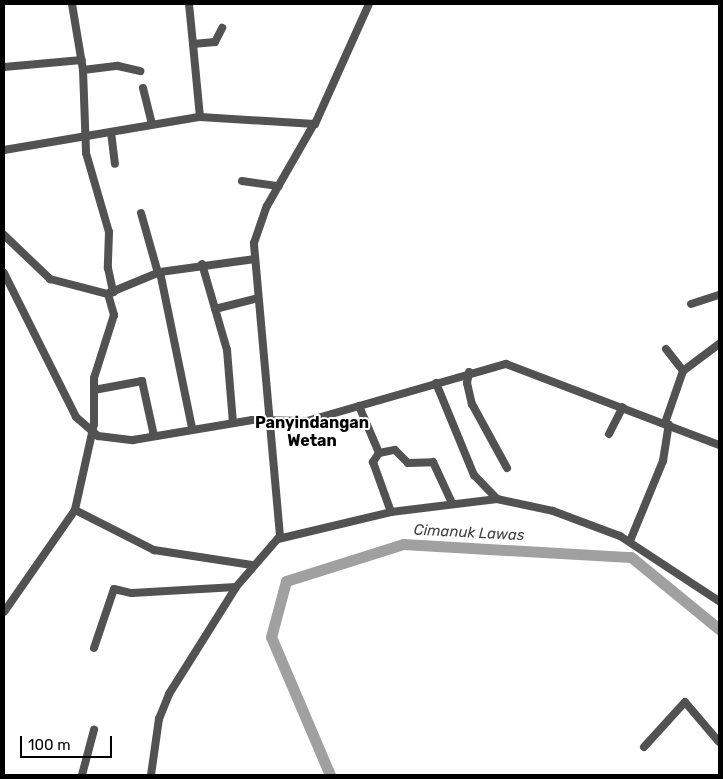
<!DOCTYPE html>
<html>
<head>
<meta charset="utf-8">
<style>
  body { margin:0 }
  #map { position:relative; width:723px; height:779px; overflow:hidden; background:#fff; font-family:Rubik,sans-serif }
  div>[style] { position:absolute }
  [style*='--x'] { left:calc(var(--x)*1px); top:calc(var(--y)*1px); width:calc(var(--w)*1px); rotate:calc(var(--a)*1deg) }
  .river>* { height:11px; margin:-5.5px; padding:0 5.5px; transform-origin:5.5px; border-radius:5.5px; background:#a0a0a0 }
  .minor>* { height:8px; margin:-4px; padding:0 4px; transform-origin:4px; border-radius:4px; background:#525252 }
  span { translate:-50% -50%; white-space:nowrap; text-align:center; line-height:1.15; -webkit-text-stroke:4px #fff; paint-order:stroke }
  .water-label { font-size:15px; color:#414141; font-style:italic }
  .quarter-label { font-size:16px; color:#000; font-weight:700 }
  .frame { position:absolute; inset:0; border:5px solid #000; pointer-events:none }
  .scale { position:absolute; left:20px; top:736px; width:92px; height:22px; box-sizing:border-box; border:2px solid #000; border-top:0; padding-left:6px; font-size:15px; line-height:18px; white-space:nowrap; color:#000; -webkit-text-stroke:4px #fff; paint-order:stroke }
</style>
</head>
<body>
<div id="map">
  <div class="river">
    <div style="--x:330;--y:775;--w:150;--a:-113.1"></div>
    <div style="--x:271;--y:637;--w:58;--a:-75"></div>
    <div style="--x:286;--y:581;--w:123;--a:-17.5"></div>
    <div style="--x:403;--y:544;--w:228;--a:3.3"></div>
    <div style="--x:631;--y:557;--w:114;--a:39.3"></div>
  </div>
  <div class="minor">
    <div style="--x:72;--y:4;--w:67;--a:80.5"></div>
    <div style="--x:83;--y:70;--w:83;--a:87.9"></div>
    <div style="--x:86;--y:153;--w:82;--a:73.8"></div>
    <div style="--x:109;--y:232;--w:36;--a:92"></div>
    <div style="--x:108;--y:268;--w:25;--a:78"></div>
    <div style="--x:189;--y:4;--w:40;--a:84.3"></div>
    <div style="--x:4;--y:67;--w:78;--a:-5.1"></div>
    <div style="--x:83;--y:70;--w:35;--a:-7"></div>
    <div style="--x:118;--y:66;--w:23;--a:13"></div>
    <div style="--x:143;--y:88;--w:37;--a:76"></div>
    <div style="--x:200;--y:117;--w:73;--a:-95.5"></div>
    <div style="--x:193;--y:44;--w:22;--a:-5"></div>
    <div style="--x:215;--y:42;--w:16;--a:-63"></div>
    <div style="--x:111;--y:132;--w:32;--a:83"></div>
    <div style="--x:4;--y:150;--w:199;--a:-9.6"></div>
    <div style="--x:200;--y:117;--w:115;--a:3.5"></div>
    <div style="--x:315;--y:124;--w:132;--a:-65.8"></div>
    <div style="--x:242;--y:181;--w:37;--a:8"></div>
    <div style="--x:141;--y:213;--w:62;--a:74.2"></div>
    <div style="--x:4;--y:235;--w:64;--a:43.7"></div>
    <div style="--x:50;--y:279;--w:60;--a:14.5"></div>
    <div style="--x:108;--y:294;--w:22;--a:74"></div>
    <div style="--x:114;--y:315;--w:66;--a:107.6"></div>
    <div style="--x:94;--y:378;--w:46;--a:90"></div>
    <div style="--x:94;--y:424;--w:88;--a:102.5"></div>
    <div style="--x:75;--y:510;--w:124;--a:124.8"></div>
    <div style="--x:202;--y:264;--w:90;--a:73.8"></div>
    <div style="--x:227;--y:350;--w:73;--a:85.3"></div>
    <div style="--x:160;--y:272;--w:159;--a:78.4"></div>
    <div style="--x:4;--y:273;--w:161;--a:63.4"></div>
    <div style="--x:76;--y:417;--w:29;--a:41"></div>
    <div style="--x:98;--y:436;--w:35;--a:7"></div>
    <div style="--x:133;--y:440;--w:121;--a:-9.5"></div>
    <div style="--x:252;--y:420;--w:55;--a:1"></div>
    <div style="--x:307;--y:421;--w:207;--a:-16"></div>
    <div style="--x:506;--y:364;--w:228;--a:20.8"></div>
    <div style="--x:109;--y:293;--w:55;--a:-22.4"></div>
    <div style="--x:160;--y:272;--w:96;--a:-7.8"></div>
    <div style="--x:691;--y:304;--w:29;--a:-18"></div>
    <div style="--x:215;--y:309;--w:44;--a:-14.3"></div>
    <div style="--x:666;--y:349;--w:28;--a:52"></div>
    <div style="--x:469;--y:372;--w:11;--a:100"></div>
    <div style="--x:467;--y:383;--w:22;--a:77"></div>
    <div style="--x:472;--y:404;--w:73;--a:61.3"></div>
    <div style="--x:436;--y:383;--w:100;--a:67.6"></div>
    <div style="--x:474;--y:475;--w:33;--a:46"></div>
    <div style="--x:94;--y:390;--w:49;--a:-10.6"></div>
    <div style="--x:142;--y:381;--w:56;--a:77.7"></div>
    <div style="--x:359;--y:406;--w:51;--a:66.9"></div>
    <div style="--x:379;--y:453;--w:16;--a:-11"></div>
    <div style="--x:395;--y:450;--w:18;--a:45"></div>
    <div style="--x:408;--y:463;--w:25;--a:-2"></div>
    <div style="--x:433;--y:462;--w:45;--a:65.1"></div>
    <div style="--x:665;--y:423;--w:55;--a:-70.9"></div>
    <div style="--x:683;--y:371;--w:45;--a:-36.9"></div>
    <div style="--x:609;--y:434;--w:30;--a:-63"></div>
    <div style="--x:379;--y:453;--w:11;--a:124"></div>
    <div style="--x:373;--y:462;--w:53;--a:70.2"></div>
    <div style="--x:75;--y:510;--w:89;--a:26.9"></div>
    <div style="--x:154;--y:550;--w:99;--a:8.7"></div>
    <div style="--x:278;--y:539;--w:116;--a:-13.4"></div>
    <div style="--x:391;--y:512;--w:107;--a:-7"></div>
    <div style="--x:497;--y:499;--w:57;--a:12.1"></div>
    <div style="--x:553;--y:511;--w:72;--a:20.5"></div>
    <div style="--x:620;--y:536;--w:118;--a:33.3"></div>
    <div style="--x:630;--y:541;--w:87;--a:-67.6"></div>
    <div style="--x:663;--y:461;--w:37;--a:-81"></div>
    <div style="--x:94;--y:648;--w:62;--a:-71.3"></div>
    <div style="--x:114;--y:589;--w:18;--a:13"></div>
    <div style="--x:132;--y:593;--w:104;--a:-3.3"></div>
    <div style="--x:644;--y:747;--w:61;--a:-47.7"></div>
    <div style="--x:685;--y:702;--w:52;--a:49.6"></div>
    <div style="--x:82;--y:775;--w:47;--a:-75.1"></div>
    <div style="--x:151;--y:775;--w:57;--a:-81.9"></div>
    <div style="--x:159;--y:719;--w:27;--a:-68"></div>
    <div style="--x:169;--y:694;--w:126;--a:-57.9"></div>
    <div style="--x:236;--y:587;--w:67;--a:-49.2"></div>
    <div style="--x:280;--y:536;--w:294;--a:-95.1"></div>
    <div style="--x:254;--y:243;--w:39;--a:-71"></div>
    <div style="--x:267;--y:206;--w:95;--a:-60.2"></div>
  </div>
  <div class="water-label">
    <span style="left:469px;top:533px;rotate:3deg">Cimanuk Lawas</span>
  </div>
  <div class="quarter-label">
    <span style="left:312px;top:432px">Panyindangan<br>Wetan</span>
  </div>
  <div class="frame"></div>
  <div class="scale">100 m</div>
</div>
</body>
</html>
